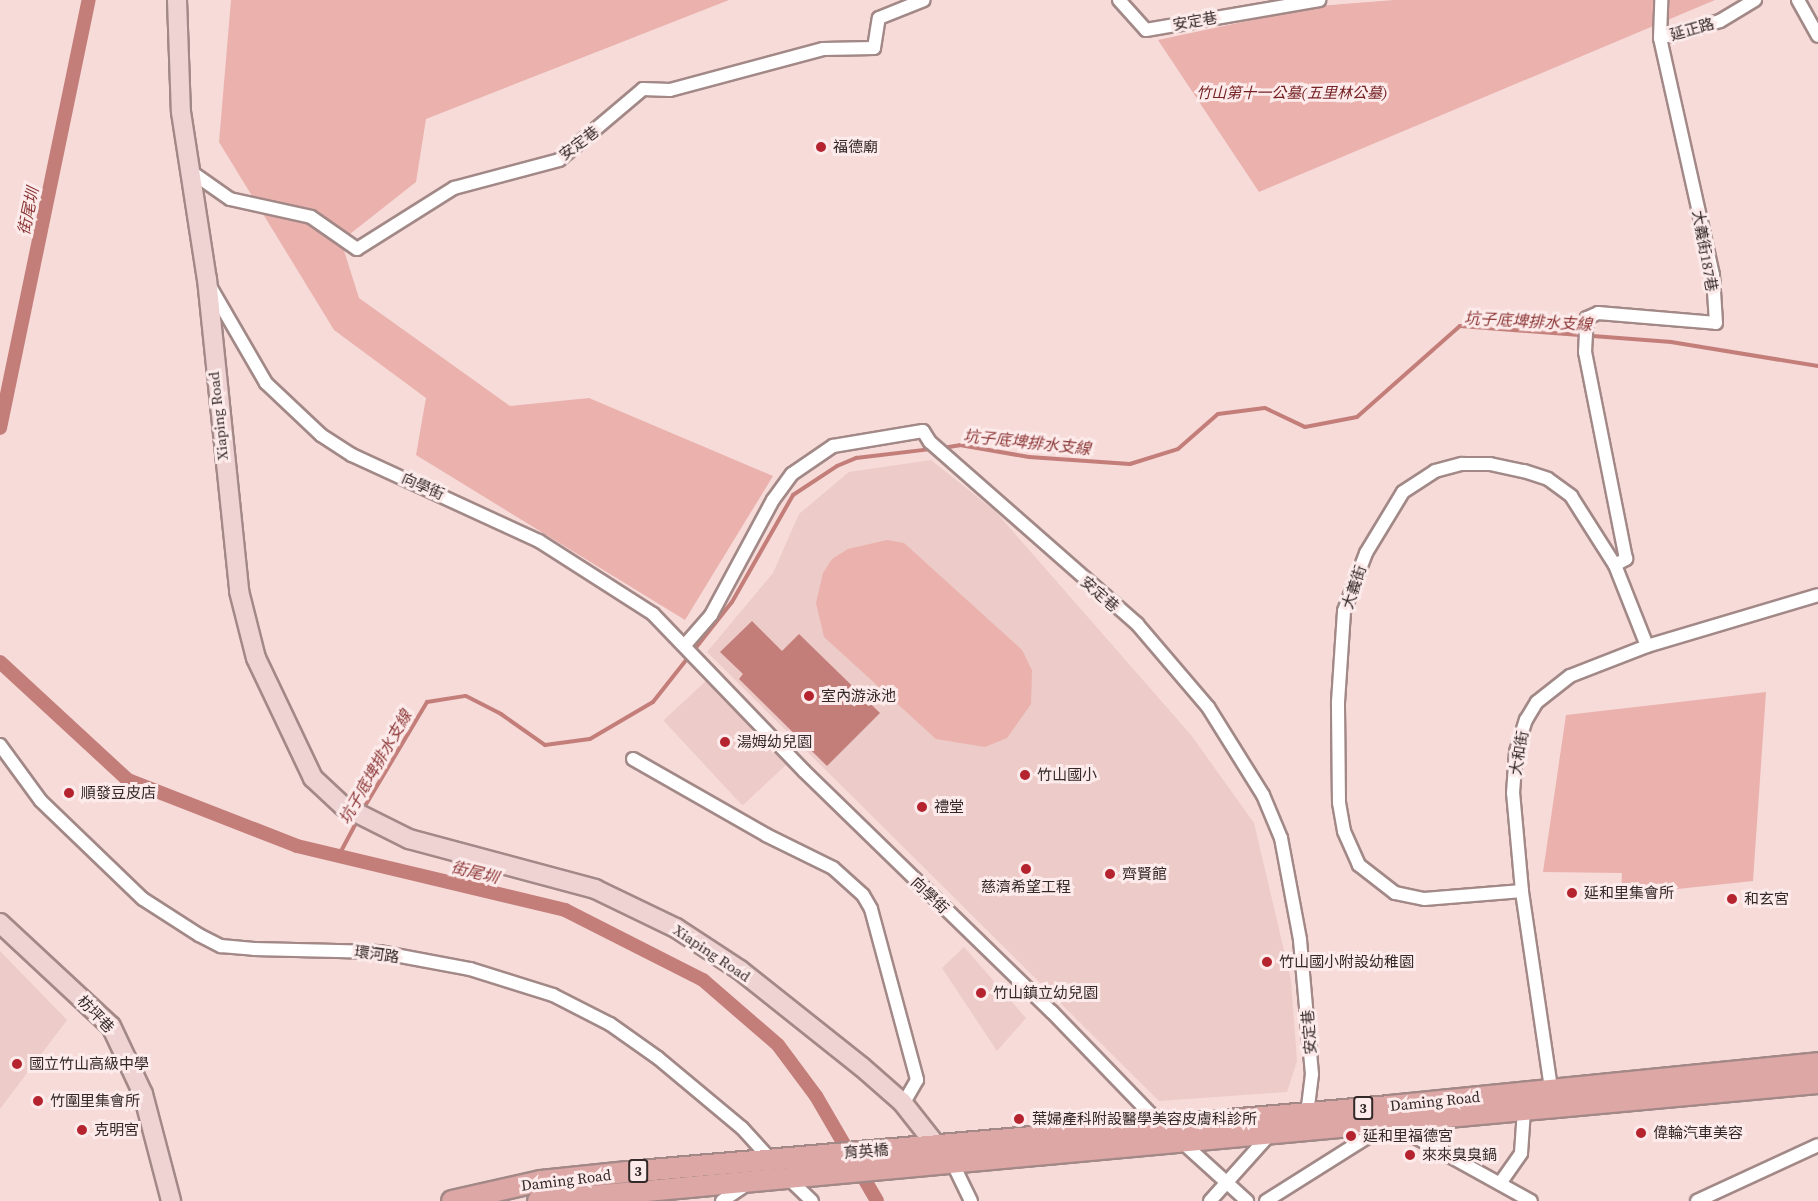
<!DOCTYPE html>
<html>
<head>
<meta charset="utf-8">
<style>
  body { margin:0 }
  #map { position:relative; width:1818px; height:1201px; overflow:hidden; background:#f6dbd9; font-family:"Source Serif 4","Noto Sans TC",serif }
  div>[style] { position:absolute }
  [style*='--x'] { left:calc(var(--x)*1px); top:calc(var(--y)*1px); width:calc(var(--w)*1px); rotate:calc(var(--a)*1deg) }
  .built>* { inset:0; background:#edcbc8; transform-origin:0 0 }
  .green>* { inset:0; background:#eab1ad }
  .water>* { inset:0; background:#c47e7a }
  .stream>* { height:4px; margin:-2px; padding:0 2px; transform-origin:2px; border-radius:2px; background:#c47e7a }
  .canal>* { height:14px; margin:-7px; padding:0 7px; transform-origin:7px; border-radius:7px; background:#c47e7a }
  .roads { filter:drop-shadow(2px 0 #a28987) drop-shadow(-2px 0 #a28987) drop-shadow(0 2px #a28987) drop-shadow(0 -2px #a28987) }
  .street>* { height:12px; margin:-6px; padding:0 6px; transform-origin:6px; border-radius:6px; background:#fff }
  .secondary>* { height:18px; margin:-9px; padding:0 9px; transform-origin:9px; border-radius:9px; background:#eed3d2 }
  .primary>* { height:20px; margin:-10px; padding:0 10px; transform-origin:10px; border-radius:10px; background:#dda7a6 }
  .dots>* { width:16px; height:16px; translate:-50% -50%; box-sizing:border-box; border:3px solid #fcebea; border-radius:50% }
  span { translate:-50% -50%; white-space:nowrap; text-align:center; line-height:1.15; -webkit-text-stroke:6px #fcebea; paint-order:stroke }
  .shield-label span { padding:2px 4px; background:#fcebea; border:2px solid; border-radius:4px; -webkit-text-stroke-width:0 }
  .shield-label { font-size:14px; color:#332928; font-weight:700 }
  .street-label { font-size:15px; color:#332928 }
  .park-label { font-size:15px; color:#762124; font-style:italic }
  .poi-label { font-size:15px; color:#332928 }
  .left { translate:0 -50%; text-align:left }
  .water-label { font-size:16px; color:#8c3636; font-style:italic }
</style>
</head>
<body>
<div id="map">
  <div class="built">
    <div style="clip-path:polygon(931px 460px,995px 511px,1191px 735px,1254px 823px,1291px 980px,1297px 1061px,1287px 1092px,1159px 1101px,707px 652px,773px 573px,799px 514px,849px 472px)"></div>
    <div style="left:708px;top:679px;width:116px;height:61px;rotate:47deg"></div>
    <div style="clip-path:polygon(964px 947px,1026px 1018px,997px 1051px,942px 968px)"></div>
    <div style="clip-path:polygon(0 951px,67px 1020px,0 1109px)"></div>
  </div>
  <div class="green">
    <div style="clip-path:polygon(231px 0,729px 0,426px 119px,416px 182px,341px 241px,359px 298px,510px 406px,589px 398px,773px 476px,685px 620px,416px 455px,426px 398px,334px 330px,219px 142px)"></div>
    <div style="clip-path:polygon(1394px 0,1715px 0,1259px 192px,1158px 40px,1318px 6px)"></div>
    <div style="clip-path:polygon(887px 540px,904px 543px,1022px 650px,1032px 670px,1031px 704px,1007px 738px,985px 747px,936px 739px,824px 637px,816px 603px,823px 573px,832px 559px,848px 549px)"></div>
    <div style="clip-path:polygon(1766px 692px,1753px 881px,1621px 895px,1622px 873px,1543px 872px,1566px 715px)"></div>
  </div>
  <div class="water">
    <div style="clip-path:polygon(752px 621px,782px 651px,799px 634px,880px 713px,827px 766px,739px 679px,743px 674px,720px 652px)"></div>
  </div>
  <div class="stream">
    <div style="--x:942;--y:448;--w:18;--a:-9"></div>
    <div style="--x:960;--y:445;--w:70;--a:9.9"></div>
    <div style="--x:1029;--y:457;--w:101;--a:4"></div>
    <div style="--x:1130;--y:464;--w:50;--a:-17.4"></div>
    <div style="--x:1178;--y:449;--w:53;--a:-41.2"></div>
    <div style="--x:1218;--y:414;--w:47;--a:-7.3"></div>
    <div style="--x:1265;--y:408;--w:44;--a:25.4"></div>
    <div style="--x:1305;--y:427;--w:53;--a:-10.9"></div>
    <div style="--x:1357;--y:417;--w:137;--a:-41.5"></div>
    <div style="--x:1460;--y:326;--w:212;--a:4.3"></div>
    <div style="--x:1671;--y:342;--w:149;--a:9.3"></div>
    <div style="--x:362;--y:811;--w:127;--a:-59.2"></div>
    <div style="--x:427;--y:702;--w:39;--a:-9"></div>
    <div style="--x:466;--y:696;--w:39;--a:27"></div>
    <div style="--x:501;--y:714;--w:54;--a:35.2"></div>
    <div style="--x:545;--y:745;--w:45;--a:-7.6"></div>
    <div style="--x:590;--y:739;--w:73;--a:-30.4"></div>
    <div style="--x:653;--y:702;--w:127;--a:-51.7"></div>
    <div style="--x:732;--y:602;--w:123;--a:-60.3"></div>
    <div style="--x:793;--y:495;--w:53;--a:-33.4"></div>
    <div style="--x:837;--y:466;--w:21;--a:-23"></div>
    <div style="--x:856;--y:458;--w:77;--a:-6.8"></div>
    <div style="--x:339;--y:855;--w:38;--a:-62"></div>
  </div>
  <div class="canal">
    <div style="--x:0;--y:428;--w:437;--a:-78.3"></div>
    <div style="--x:0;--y:662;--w:174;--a:42.7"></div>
    <div style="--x:128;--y:780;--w:181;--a:21.3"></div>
    <div style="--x:297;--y:846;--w:276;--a:13.4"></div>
    <div style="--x:565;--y:910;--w:155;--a:26.9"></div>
    <div style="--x:703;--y:980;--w:99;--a:40.9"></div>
    <div style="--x:778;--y:1045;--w:64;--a:53.3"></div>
    <div style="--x:816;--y:1096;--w:121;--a:59.8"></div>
  </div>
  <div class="roads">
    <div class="street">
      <div style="--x:1119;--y:0;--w:40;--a:48"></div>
      <div style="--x:1146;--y:30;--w:176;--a:-9.8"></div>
      <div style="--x:1798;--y:0;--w:41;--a:60.9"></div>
      <div style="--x:1660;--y:38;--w:62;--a:-15.8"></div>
      <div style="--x:1720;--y:21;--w:41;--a:-31"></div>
      <div style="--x:190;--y:171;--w:49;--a:35"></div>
      <div style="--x:230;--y:199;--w:83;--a:12.5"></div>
      <div style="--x:311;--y:217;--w:56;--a:34.8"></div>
      <div style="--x:357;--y:249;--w:115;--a:-32.2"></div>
      <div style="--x:454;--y:188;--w:109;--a:-14.9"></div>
      <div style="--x:559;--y:160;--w:110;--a:-40.2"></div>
      <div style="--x:643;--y:89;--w:27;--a:2"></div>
      <div style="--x:670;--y:90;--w:158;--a:-15"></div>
      <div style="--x:823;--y:49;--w:51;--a:-1.1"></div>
      <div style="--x:874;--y:48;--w:30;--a:-81"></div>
      <div style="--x:879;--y:18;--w:48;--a:-21.8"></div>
      <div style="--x:211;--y:288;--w:110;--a:59.9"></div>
      <div style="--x:266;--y:383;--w:76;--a:43.4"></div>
      <div style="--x:321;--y:435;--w:37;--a:33"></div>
      <div style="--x:352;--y:455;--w:206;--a:24.7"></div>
      <div style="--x:539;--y:541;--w:135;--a:32.6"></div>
      <div style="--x:653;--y:614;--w:218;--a:46.1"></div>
      <div style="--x:804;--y:771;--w:346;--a:44.2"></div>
      <div style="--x:1052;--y:1012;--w:157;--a:46"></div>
      <div style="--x:1615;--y:565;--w:13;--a:-29"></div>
      <div style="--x:1626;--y:559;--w:211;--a:-101.2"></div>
      <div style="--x:1585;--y:352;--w:34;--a:-87"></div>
      <div style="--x:1587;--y:318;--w:12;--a:-24"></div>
      <div style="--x:1598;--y:313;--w:118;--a:4.8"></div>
      <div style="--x:1716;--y:323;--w:48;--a:-93.6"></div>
      <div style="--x:1713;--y:275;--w:243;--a:-102.6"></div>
      <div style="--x:1660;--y:38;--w:38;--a:-88"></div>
      <div style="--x:685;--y:645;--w:40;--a:-49"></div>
      <div style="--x:711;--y:615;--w:131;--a:-61.7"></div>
      <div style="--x:773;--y:500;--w:32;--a:-54"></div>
      <div style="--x:792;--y:474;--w:50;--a:-34.3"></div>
      <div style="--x:833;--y:446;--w:91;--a:-9.5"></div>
      <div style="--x:923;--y:431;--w:13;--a:58"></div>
      <div style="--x:930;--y:442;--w:276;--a:41.3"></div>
      <div style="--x:1137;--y:624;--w:109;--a:49.5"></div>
      <div style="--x:1208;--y:707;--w:104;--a:58"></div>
      <div style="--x:1263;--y:795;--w:47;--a:67.3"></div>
      <div style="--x:1281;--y:838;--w:104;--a:79.4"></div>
      <div style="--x:1300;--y:940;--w:135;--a:84.9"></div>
      <div style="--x:1312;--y:1074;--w:38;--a:97"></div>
      <div style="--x:1307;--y:1112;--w:6;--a:149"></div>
      <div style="--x:0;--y:745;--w:69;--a:53.8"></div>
      <div style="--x:41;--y:801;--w:141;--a:43.9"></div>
      <div style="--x:143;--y:899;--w:67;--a:32.7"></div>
      <div style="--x:199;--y:935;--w:25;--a:27"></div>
      <div style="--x:221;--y:946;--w:33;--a:5"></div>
      <div style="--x:254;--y:949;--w:125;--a:1.4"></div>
      <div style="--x:379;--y:952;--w:93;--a:10.6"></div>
      <div style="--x:470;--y:969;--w:87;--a:17.4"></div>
      <div style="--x:553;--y:995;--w:64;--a:27"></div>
      <div style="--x:610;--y:1024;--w:59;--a:35.3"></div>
      <div style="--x:658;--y:1058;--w:109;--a:39.8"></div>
      <div style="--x:742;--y:1128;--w:45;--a:47.7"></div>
      <div style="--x:633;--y:759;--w:153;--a:29.7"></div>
      <div style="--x:766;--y:835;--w:75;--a:26.2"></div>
      <div style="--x:833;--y:868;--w:40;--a:42"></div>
      <div style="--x:863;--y:895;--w:16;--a:60"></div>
      <div style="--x:871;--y:909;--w:177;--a:74.9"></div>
      <div style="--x:917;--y:1080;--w:28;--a:120"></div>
      <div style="--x:1522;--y:891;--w:98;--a:175.3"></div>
      <div style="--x:1424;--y:899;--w:30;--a:-168"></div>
      <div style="--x:1395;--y:893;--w:46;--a:-142.1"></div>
      <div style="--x:1359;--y:865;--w:37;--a:-114"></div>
      <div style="--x:1344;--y:831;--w:28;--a:-100"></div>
      <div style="--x:1339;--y:803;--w:101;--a:-90.6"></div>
      <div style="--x:1338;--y:702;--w:91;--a:-86.2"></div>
      <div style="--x:1344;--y:611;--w:62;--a:-69.2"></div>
      <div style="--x:1366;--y:553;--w:71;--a:-58.8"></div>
      <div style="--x:1403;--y:492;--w:38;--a:-33"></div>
      <div style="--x:1435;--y:471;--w:28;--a:-15"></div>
      <div style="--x:1462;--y:464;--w:28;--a:0"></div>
      <div style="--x:1490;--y:464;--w:35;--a:12"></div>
      <div style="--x:1524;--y:471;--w:25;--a:18"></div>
      <div style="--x:1548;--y:479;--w:29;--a:36"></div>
      <div style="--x:1571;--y:496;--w:82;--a:57.5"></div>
      <div style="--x:1615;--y:565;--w:87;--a:68.4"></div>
      <div style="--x:1552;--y:1095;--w:206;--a:-98.4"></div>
      <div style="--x:1522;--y:891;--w:98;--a:-95.2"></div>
      <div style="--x:1513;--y:793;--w:41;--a:-85.8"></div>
      <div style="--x:1516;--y:752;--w:34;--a:-73"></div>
      <div style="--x:1526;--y:720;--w:21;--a:-59"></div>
      <div style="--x:1537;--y:702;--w:42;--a:-38.2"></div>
      <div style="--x:1570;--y:676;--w:83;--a:-21.3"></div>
      <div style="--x:1647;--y:646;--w:178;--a:-16.6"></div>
      <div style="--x:1182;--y:1142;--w:88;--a:42.2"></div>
      <div style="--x:953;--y:1164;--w:41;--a:64.1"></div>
      <div style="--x:786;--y:1176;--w:36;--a:44"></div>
      <div style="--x:1501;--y:1182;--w:35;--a:-55"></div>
      <div style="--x:1521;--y:1153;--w:43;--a:-86"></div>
      <div style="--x:722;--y:1201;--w:29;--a:-34"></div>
      <div style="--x:1210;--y:1201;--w:91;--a:-48.1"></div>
      <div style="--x:1266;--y:1201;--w:146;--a:-32.2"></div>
      <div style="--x:1390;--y:1123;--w:161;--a:29"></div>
      <div style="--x:1697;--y:1201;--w:133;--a:-24.8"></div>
    </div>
    <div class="secondary">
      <div style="--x:177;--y:0;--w:112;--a:88"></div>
      <div style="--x:181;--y:112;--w:169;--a:81.2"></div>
      <div style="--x:207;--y:279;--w:314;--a:84.1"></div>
      <div style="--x:239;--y:591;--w:69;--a:75.8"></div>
      <div style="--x:256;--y:658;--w:133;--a:64.6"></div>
      <div style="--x:313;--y:778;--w:41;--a:43"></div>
      <div style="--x:343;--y:806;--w:74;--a:26.6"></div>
      <div style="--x:409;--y:839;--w:193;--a:15"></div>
      <div style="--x:595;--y:889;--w:90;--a:25.7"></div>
      <div style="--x:676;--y:928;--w:77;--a:33.3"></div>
      <div style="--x:740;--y:970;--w:156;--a:38.5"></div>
      <div style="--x:862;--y:1067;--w:53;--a:41.2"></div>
      <div style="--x:902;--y:1102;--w:66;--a:51.7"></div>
      <div style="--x:0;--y:923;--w:151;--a:42.9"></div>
      <div style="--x:111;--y:1026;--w:75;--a:64.8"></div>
      <div style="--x:143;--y:1094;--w:111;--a:75.3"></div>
    </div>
    <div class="primary">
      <div style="--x:452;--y:1201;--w:91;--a:-12.7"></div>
      <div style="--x:541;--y:1181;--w:87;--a:-5.9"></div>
      <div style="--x:628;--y:1172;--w:765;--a:-4.95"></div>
      <div style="--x:1390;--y:1106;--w:430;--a:-5.7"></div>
      <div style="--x:538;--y:1201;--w:1285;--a:-5.27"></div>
    </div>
  </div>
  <div class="dots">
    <div style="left:821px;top:147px;background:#b5232f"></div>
    <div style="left:809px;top:696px;background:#b5232f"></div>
    <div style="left:725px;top:742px;background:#b5232f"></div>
    <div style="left:1025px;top:775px;background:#b5232f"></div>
    <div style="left:69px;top:793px;background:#b5232f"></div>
    <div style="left:922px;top:807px;background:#b5232f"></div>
    <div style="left:1026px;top:869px;background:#b5232f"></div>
    <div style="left:1110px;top:874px;background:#b5232f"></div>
    <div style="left:1572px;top:893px;background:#b5232f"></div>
    <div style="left:1732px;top:899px;background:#b5232f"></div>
    <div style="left:1267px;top:962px;background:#b5232f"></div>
    <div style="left:981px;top:993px;background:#b5232f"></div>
    <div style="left:17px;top:1064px;background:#b5232f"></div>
    <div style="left:38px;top:1101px;background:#b5232f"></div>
    <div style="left:1019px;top:1119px;background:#b5232f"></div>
    <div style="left:82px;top:1130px;background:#b5232f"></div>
    <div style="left:1641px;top:1133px;background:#b5232f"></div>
    <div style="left:1351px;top:1136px;background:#b5232f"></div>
    <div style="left:1410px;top:1155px;background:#b5232f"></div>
  </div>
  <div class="shield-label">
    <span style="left:1363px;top:1108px">3</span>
    <span style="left:638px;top:1171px">3</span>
  </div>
  <div class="street-label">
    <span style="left:1195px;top:21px;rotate:-10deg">安定巷</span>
    <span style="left:1692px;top:29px;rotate:-16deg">延正路</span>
    <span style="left:579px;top:143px;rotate:-37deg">安定巷</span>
    <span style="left:1705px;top:251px;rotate:80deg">大義街187巷</span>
    <span style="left:218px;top:416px;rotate:-96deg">Xiaping Road</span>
    <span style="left:423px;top:486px;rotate:24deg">向學街</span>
    <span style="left:1354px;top:587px;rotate:-71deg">大義街</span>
    <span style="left:1100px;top:594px;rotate:41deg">安定巷</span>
    <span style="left:1519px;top:753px;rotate:-80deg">大和街</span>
    <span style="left:930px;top:895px;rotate:44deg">向學街</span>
    <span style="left:712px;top:953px;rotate:34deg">Xiaping Road</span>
    <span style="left:377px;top:954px;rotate:8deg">環河路</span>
    <span style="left:96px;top:1014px;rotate:46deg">枋坪巷</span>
    <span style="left:1309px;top:1032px;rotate:-94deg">安定巷</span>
    <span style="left:1435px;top:1101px;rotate:-6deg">Daming Road</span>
    <span style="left:866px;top:1151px;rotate:-4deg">育英橋</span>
    <span style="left:566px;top:1180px;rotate:-7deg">Daming Road</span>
  </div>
  <div class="park-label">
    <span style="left:1292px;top:93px">竹山第十一公墓(五里林公墓)</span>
  </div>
  <div class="poi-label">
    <span class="left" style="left:833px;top:147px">福德廟</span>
    <span class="left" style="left:821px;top:696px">室內游泳池</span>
    <span class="left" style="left:737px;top:742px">湯姆幼兒園</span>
    <span class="left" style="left:1037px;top:775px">竹山國小</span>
    <span class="left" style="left:81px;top:793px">順發豆皮店</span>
    <span class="left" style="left:934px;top:807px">禮堂</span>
    <span class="left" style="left:1122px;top:874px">齊賢館</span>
    <span style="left:1026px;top:887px">慈濟希望工程</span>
    <span class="left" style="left:1584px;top:893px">延和里集會所</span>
    <span class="left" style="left:1744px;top:899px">和玄宮</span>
    <span class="left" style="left:1279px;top:962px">竹山國小附設幼稚園</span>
    <span class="left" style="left:993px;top:993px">竹山鎮立幼兒園</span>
    <span class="left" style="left:29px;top:1064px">國立竹山高級中學</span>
    <span class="left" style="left:50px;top:1101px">竹圍里集會所</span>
    <span class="left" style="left:1032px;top:1119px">葉婦產科附設醫學美容皮膚科診所</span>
    <span class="left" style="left:94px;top:1130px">克明宮</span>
    <span class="left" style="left:1653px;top:1133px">偉輪汽車美容</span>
    <span class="left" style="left:1363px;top:1136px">延和里福德宮</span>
    <span class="left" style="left:1422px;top:1155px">來來臭臭鍋</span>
  </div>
  <div class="water-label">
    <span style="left:28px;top:211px;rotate:-78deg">街尾圳</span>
    <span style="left:1528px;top:321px;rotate:3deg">坑子底埤排水支線</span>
    <span style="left:1027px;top:442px;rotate:6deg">坑子底埤排水支線</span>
    <span style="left:375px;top:767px;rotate:-60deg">坑子底埤排水支線</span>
    <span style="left:475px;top:872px;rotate:14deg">街尾圳</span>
  </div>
</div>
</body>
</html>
